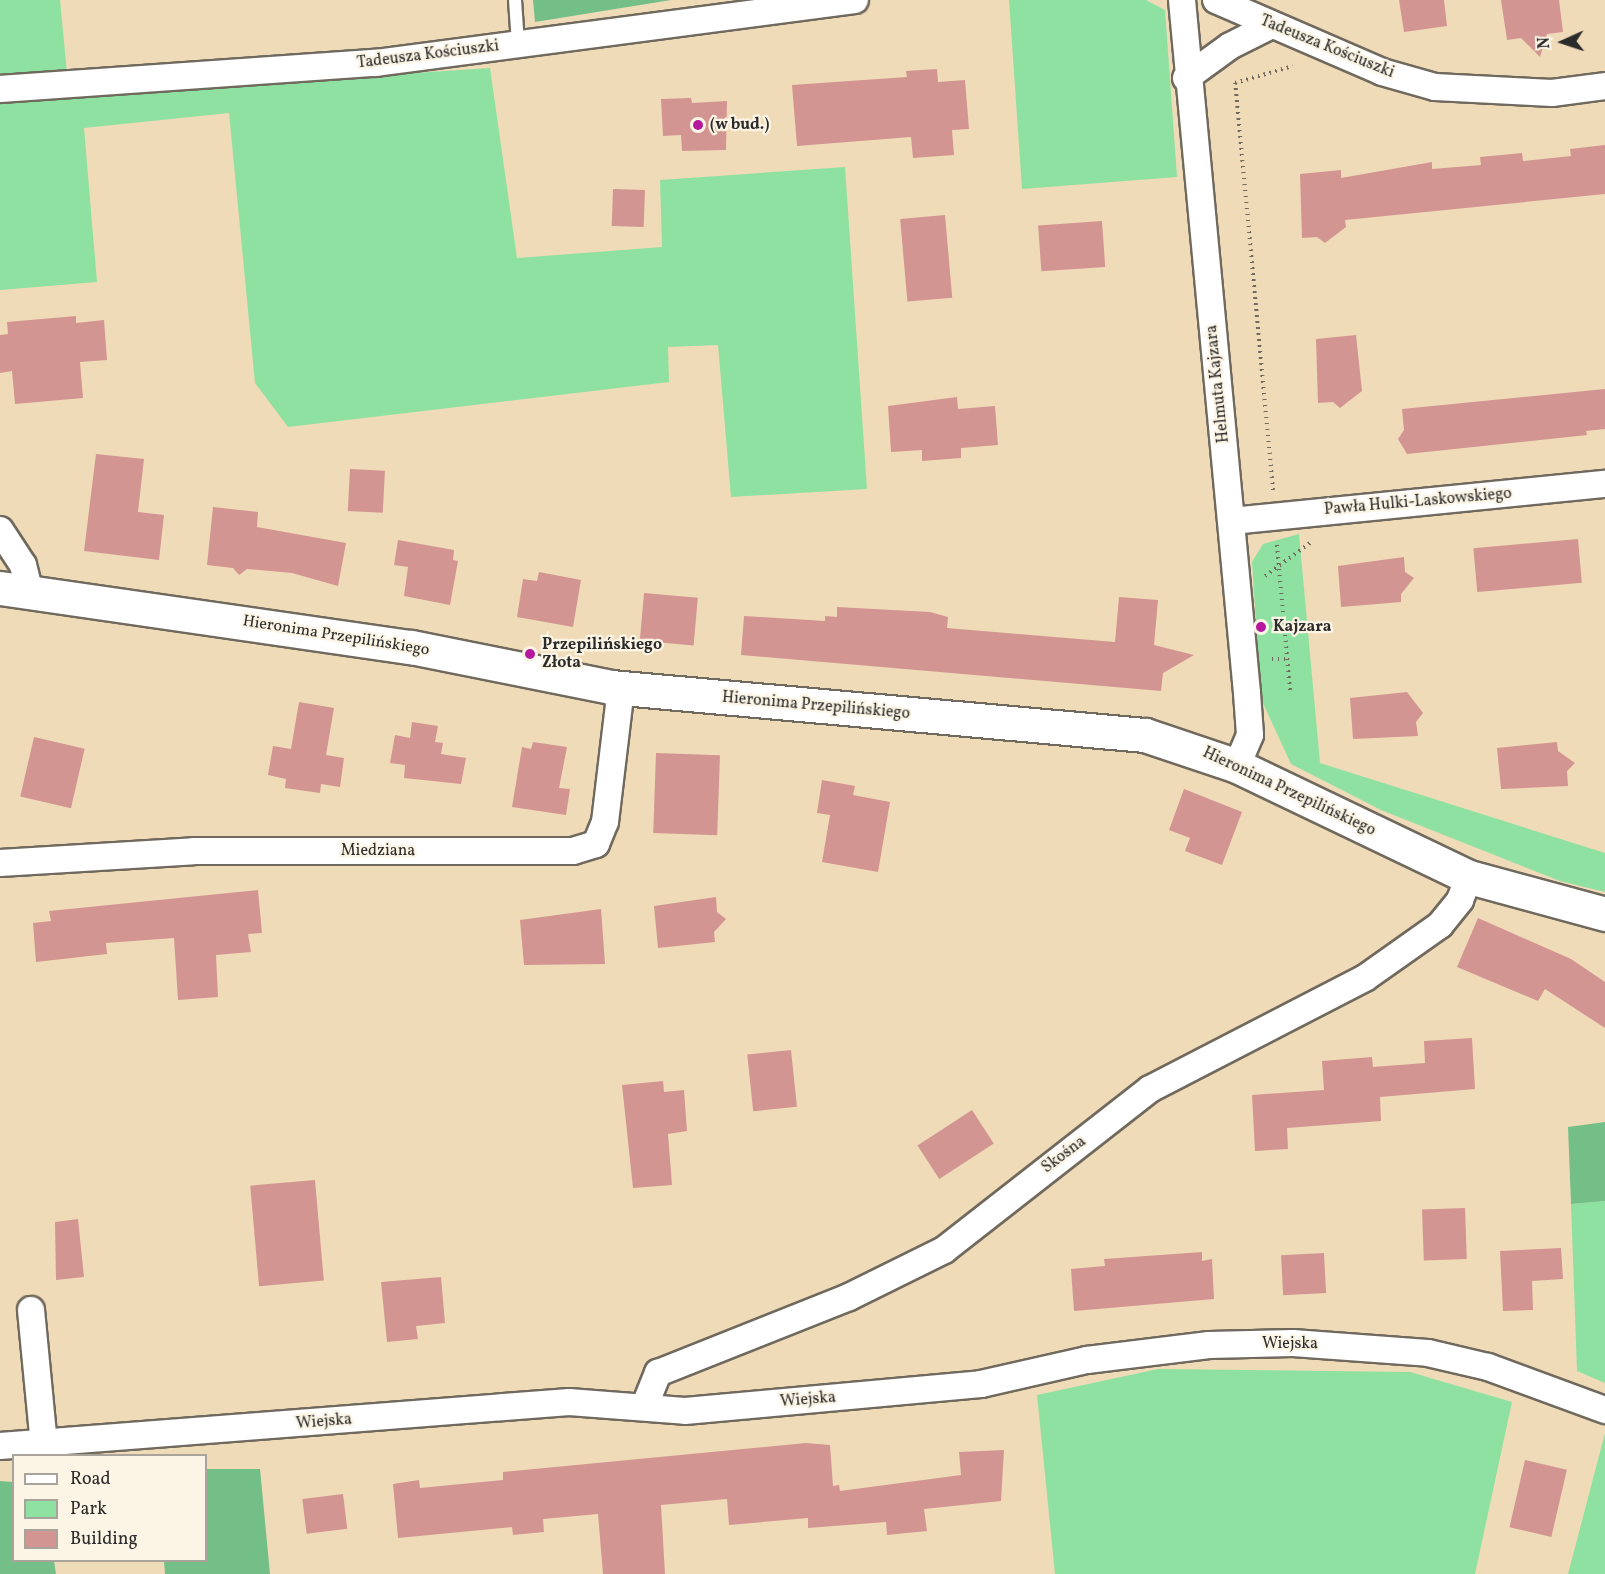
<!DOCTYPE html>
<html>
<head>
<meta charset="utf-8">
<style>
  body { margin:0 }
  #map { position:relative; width:1605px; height:1574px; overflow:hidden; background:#f0dbb9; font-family:Vollkorn,serif }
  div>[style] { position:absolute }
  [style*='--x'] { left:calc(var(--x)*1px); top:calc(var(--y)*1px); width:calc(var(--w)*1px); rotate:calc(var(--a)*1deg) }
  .green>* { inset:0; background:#8fe1a1 }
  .forest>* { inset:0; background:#73bf87 }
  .building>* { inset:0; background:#d39591; transform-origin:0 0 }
  .path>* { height:4px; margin-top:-2px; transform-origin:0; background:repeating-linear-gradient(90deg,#70695d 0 1.5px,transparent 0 6px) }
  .roads { filter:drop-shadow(2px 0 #70695d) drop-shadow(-2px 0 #70695d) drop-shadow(0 2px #70695d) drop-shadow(0 -2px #70695d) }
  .lane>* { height:12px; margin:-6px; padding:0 6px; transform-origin:6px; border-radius:6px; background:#fff }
  .street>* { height:26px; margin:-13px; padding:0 13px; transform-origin:13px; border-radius:13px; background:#fff }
  .secondary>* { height:33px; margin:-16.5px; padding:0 16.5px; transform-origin:16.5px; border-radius:16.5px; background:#fff }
  .dots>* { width:16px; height:16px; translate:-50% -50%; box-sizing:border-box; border:3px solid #fcf5e5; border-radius:50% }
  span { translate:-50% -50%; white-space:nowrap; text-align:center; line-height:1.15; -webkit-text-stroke:4.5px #fcf5e5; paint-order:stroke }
  .street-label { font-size:16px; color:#2b2b2b }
  .poi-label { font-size:16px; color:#2b2b2b; font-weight:700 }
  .left { translate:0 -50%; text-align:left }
  .legend { position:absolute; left:12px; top:1454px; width:195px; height:108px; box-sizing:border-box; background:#fcf5e5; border:2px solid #a8a49b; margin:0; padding:8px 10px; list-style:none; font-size:18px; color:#2b2b2b }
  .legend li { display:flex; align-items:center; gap:12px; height:30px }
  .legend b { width:30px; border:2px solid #a8a49b }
  .north { position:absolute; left:1533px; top:12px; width:60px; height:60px; -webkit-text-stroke:4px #fcf5e5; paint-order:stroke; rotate:267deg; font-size:16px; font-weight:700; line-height:24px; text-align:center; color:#2b2b2b }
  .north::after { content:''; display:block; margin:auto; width:21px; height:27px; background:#2b2b2b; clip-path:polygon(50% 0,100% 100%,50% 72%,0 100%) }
</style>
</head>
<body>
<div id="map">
  <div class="green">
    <div style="clip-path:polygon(0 0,60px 0,67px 73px,0 77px)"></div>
    <div style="clip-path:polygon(1009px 0,1146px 0,1165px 10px,1177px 177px,1022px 189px)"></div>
    <div style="clip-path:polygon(490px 68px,517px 258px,662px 247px,660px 180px,845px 167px,867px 489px,731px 497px,718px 345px,668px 347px,669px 382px,288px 427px,255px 383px,229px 113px,84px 128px,97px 282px,0 290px,0 100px)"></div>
    <div style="clip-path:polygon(1299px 534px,1320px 763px,1605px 853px,1605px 892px,1560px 881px,1381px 810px,1291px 764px,1261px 699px,1252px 562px,1263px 544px)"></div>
    <div style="clip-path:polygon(1605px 1201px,1605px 1383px,1577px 1371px,1571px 1204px)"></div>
    <div style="clip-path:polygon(1158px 1369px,1410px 1372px,1512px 1402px,1475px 1574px,1055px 1574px,1037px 1395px)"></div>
    <div style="clip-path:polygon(1605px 1433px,1605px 1574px,1568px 1574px)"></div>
  </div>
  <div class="forest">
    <div style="clip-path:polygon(533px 0,671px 0,535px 22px)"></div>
    <div style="clip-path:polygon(1605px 1122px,1605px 1201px,1571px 1204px,1568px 1127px)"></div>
    <div style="clip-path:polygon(206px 1469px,260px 1469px,270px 1574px,165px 1574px,164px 1561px,206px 1560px)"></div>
    <div style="clip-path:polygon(0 1481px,13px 1482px,14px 1560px,54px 1561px,56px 1574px,0 1574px)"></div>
  </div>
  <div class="building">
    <div style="clip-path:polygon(1399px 0,1444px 0,1447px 26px,1404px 32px)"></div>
    <div style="clip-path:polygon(1501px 0,1559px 0,1563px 32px,1547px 34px,1540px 57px,1521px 38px,1507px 40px)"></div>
    <div style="clip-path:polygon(937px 69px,938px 82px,965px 80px,969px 129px,952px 130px,954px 155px,913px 158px,911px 137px,797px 146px,792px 85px,907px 77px,906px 71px)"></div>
    <div style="clip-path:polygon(691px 98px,692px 103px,727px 101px,726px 150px,682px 151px,681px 135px,663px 136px,661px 99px)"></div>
    <div style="clip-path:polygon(1605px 145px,1605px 194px,1345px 220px,1346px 227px,1325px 243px,1317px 237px,1302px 238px,1300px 174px,1341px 170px,1341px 178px,1432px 162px,1432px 169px,1481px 165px,1480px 157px,1522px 153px,1523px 161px,1571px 156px,1570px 149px)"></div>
    <div style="left:613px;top:189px;width:32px;height:37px;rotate:2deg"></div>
    <div style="left:945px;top:215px;width:83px;height:45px;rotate:85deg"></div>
    <div style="left:1102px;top:221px;width:46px;height:64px;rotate:86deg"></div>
    <div style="clip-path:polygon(76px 316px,76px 323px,104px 320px,107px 360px,80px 362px,83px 398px,15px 404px,12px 371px,0 373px,0 335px,8px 334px,7px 322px)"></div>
    <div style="clip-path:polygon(1356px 335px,1362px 391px,1340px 408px,1333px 402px,1318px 403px,1316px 339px)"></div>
    <div style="clip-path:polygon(1605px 389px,1605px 429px,1586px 431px,1587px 435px,1407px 454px,1398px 439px,1404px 430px,1402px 409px)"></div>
    <div style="clip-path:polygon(957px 397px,958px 409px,995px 406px,998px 445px,961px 448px,961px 458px,922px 461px,922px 450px,891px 452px,888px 406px)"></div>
    <div style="clip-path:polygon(96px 454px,144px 459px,138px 512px,164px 515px,159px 560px,84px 551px)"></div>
    <div style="left:350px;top:469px;width:35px;height:42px;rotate:3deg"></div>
    <div style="clip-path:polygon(213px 507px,258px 512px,257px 527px,346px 543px,338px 586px,292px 573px,247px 569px,239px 575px,233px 568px,207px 565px)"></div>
    <div style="left:1578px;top:539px;width:44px;height:105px;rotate:85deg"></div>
    <div style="clip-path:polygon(398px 540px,454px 550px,453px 560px,458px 561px,450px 605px,404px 596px,408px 567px,394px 565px)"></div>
    <div style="clip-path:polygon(1404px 557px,1405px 572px,1414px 578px,1401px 594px,1401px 602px,1341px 607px,1338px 566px)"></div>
    <div style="clip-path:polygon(539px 572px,581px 580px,573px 627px,517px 617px,523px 579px,537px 581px)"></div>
    <div style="left:644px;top:593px;width:54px;height:48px;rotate:5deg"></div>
    <div style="clip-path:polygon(1119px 597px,1158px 600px,1154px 645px,1194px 655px,1163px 673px,1161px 691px,741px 655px,744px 616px,825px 621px,825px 616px,837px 617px,837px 607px,930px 612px,948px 617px,947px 628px,1115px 642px)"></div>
    <div style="clip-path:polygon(1407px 692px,1423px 713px,1416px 722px,1418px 736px,1353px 739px,1350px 698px)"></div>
    <div style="clip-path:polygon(299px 702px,334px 708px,326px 755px,344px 758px,340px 787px,321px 784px,320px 793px,285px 788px,286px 779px,268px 775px,273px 746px,291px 749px)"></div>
    <div style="clip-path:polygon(412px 722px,438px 726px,435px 742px,443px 743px,441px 754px,466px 758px,461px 784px,404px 778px,405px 765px,390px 763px,395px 735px,410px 738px)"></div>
    <div style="left:34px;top:737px;width:52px;height:61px;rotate:13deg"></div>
    <div style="clip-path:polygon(533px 742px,567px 747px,559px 788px,570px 789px,566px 815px,512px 807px,522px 747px,531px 749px)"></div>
    <div style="clip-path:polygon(1557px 742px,1558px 751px,1575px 763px,1567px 771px,1568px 786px,1501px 789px,1497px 748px)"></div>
    <div style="left:656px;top:753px;width:64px;height:80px;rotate:2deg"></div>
    <div style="clip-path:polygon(822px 780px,855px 786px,853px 795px,890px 802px,878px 872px,822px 862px,830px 815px,817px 813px)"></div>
    <div style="clip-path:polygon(1184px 789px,1242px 812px,1222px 865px,1185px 851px,1190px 838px,1169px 830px)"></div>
    <div style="clip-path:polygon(258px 890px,262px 933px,248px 934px,251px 952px,216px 955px,218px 997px,178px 1000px,174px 938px,106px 943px,107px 954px,36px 962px,33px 923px,51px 921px,49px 911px)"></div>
    <div style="clip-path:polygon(716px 897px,717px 912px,726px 919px,714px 932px,715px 942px,658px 948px,654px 906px)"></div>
    <div style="clip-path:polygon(601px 909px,605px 964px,524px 965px,520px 920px)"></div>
    <div style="clip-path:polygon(1478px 918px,1571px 959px,1605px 982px,1605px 1028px,1545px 989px,1538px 1001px,1457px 967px)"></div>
    <div style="clip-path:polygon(1472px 1038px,1475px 1089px,1380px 1097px,1381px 1121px,1287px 1128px,1288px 1149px,1255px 1151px,1252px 1095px,1324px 1090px,1322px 1061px,1372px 1057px,1373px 1067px,1425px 1063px,1424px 1041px)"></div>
    <div style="left:791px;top:1050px;width:57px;height:44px;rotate:84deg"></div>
    <div style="clip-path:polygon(663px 1081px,664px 1092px,684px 1090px,687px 1131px,668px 1134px,672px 1185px,633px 1188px,622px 1085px)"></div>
    <div style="left:972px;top:1110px;width:40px;height:65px;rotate:57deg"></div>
    <div style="left:315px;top:1180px;width:101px;height:65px;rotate:85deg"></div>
    <div style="left:1465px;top:1208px;width:51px;height:43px;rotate:88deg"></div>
    <div style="clip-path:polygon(78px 1219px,84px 1277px,56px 1280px,55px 1222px)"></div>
    <div style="clip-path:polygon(1561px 1248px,1563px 1279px,1532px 1281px,1533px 1310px,1503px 1311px,1500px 1251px)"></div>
    <div style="clip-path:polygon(1202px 1252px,1202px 1261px,1212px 1259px,1214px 1299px,1074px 1311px,1071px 1269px,1105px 1266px,1104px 1259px)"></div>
    <div style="left:1324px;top:1253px;width:40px;height:43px;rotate:87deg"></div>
    <div style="clip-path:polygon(441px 1277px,445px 1323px,416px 1326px,418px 1339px,387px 1342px,381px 1282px)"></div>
    <div style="clip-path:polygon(806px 1443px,830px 1445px,833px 1486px,839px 1485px,840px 1491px,961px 1475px,959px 1452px,1004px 1450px,1001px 1501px,924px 1509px,927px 1531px,887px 1535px,886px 1522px,808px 1528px,808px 1518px,729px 1525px,727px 1499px,661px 1505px,665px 1574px,603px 1574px,598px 1514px,543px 1519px,544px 1532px,513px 1535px,512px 1527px,398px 1538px,393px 1484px,419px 1480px,420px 1488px,503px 1480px,503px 1472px)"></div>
    <div style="left:1525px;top:1460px;width:43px;height:69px;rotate:13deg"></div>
    <div style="left:343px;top:1494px;width:35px;height:41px;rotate:83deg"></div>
  </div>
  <div class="path">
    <div style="--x:1273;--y:490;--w:409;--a:-95.3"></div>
    <div style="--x:1235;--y:83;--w:60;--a:-16.3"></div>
    <div style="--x:1277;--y:545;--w:147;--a:84.9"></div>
    <div style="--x:1265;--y:576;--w:56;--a:-36.3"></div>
    <div style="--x:1272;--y:659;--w:16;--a:0"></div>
  </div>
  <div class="roads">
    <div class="lane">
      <div style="--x:515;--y:0;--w:44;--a:86.1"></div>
    </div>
    <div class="street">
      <div style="--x:1182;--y:0;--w:696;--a:84.64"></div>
      <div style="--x:1247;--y:693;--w:42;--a:85.9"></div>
      <div style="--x:1250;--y:735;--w:34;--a:113"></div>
      <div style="--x:1216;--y:0;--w:181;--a:23.4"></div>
      <div style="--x:1382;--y:72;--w:55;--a:15.8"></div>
      <div style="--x:1435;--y:87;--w:117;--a:2.9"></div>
      <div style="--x:1552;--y:93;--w:53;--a:-7.5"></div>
      <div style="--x:1186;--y:78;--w:54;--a:-36"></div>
      <div style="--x:1230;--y:46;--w:47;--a:-26.6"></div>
      <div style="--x:0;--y:89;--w:377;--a:-4"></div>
      <div style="--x:376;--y:63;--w:483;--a:-7.5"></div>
      <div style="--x:1232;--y:521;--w:375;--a:-5.7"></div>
      <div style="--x:0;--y:530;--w:42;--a:56.7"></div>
      <div style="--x:23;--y:565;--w:25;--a:76"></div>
      <div style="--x:0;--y:863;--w:194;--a:-3.5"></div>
      <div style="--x:194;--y:851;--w:379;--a:0"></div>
      <div style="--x:573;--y:851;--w:24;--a:-17"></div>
      <div style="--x:596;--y:844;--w:24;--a:-68"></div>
      <div style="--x:605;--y:822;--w:135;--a:-83.2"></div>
      <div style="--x:31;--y:1310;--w:135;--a:84.5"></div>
      <div style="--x:645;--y:1405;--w:35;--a:-68"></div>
      <div style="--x:658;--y:1373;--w:206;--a:-21.7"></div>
      <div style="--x:849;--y:1297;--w:106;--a:-26.3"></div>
      <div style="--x:944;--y:1250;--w:261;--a:-38"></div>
      <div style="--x:1150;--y:1089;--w:242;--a:-27.3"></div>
      <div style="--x:1365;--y:978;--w:92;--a:-35.2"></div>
      <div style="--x:1440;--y:925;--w:32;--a:-51"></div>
      <div style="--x:1460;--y:900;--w:25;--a:-69"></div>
      <div style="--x:0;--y:1446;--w:571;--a:-4.42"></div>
      <div style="--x:569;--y:1402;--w:116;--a:4.4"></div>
      <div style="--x:685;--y:1411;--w:297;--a:-5.2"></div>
      <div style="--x:981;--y:1384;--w:109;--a:-12.8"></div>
      <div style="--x:1087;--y:1360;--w:123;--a:-7"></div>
      <div style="--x:1209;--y:1345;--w:84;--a:-1.4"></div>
      <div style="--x:1293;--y:1343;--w:135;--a:4.2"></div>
      <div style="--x:1428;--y:1353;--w:62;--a:13.1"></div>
      <div style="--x:1488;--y:1367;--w:125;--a:20.2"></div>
    </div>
    <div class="secondary">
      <div style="--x:0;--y:588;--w:415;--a:8.2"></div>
      <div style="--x:411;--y:647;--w:204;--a:11.3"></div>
      <div style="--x:611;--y:687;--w:536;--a:5.14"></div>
      <div style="--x:1145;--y:735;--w:97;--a:18.6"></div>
      <div style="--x:1237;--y:766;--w:257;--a:25.6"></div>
      <div style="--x:1469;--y:877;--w:141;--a:15.2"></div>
    </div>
  </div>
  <div class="dots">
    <div style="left:698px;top:125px;background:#b5179e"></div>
    <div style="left:1261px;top:627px;background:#b5179e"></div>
    <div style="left:530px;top:654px;background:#b5179e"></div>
  </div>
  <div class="street-label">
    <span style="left:1327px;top:47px;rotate:22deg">Tadeusza Kościuszki</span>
    <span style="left:428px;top:55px;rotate:-7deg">Tadeusza Kościuszki</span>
    <span style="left:1218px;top:384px;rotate:-96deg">Helmuta Kajzara</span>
    <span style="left:1418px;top:502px;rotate:-5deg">Pawła Hulki-Laskowskiego</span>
    <span style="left:336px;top:636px;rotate:9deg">Hieronima Przepilińskiego</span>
    <span style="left:816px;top:706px;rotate:5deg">Hieronima Przepilińskiego</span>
    <span style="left:1289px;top:792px;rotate:25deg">Hieronima Przepilińskiego</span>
    <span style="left:378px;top:851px">Miedziana</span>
    <span style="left:1064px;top:1155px;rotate:-37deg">Skośna</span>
    <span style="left:1290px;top:1344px">Wiejska</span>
    <span style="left:808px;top:1400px;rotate:-5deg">Wiejska</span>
    <span style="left:324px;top:1422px;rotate:-5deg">Wiejska</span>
  </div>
  <div class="poi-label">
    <span class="left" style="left:710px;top:125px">(w bud.)</span>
    <span class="left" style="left:1273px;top:627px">Kajzara</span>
    <span class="left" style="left:542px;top:654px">Przepilińskiego<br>Złota</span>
  </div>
  <ul class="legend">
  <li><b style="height:8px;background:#fff"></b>Road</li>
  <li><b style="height:16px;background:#8fe1a1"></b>Park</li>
  <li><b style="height:16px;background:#d39591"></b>Building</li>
  </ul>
  <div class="north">N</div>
</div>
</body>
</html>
